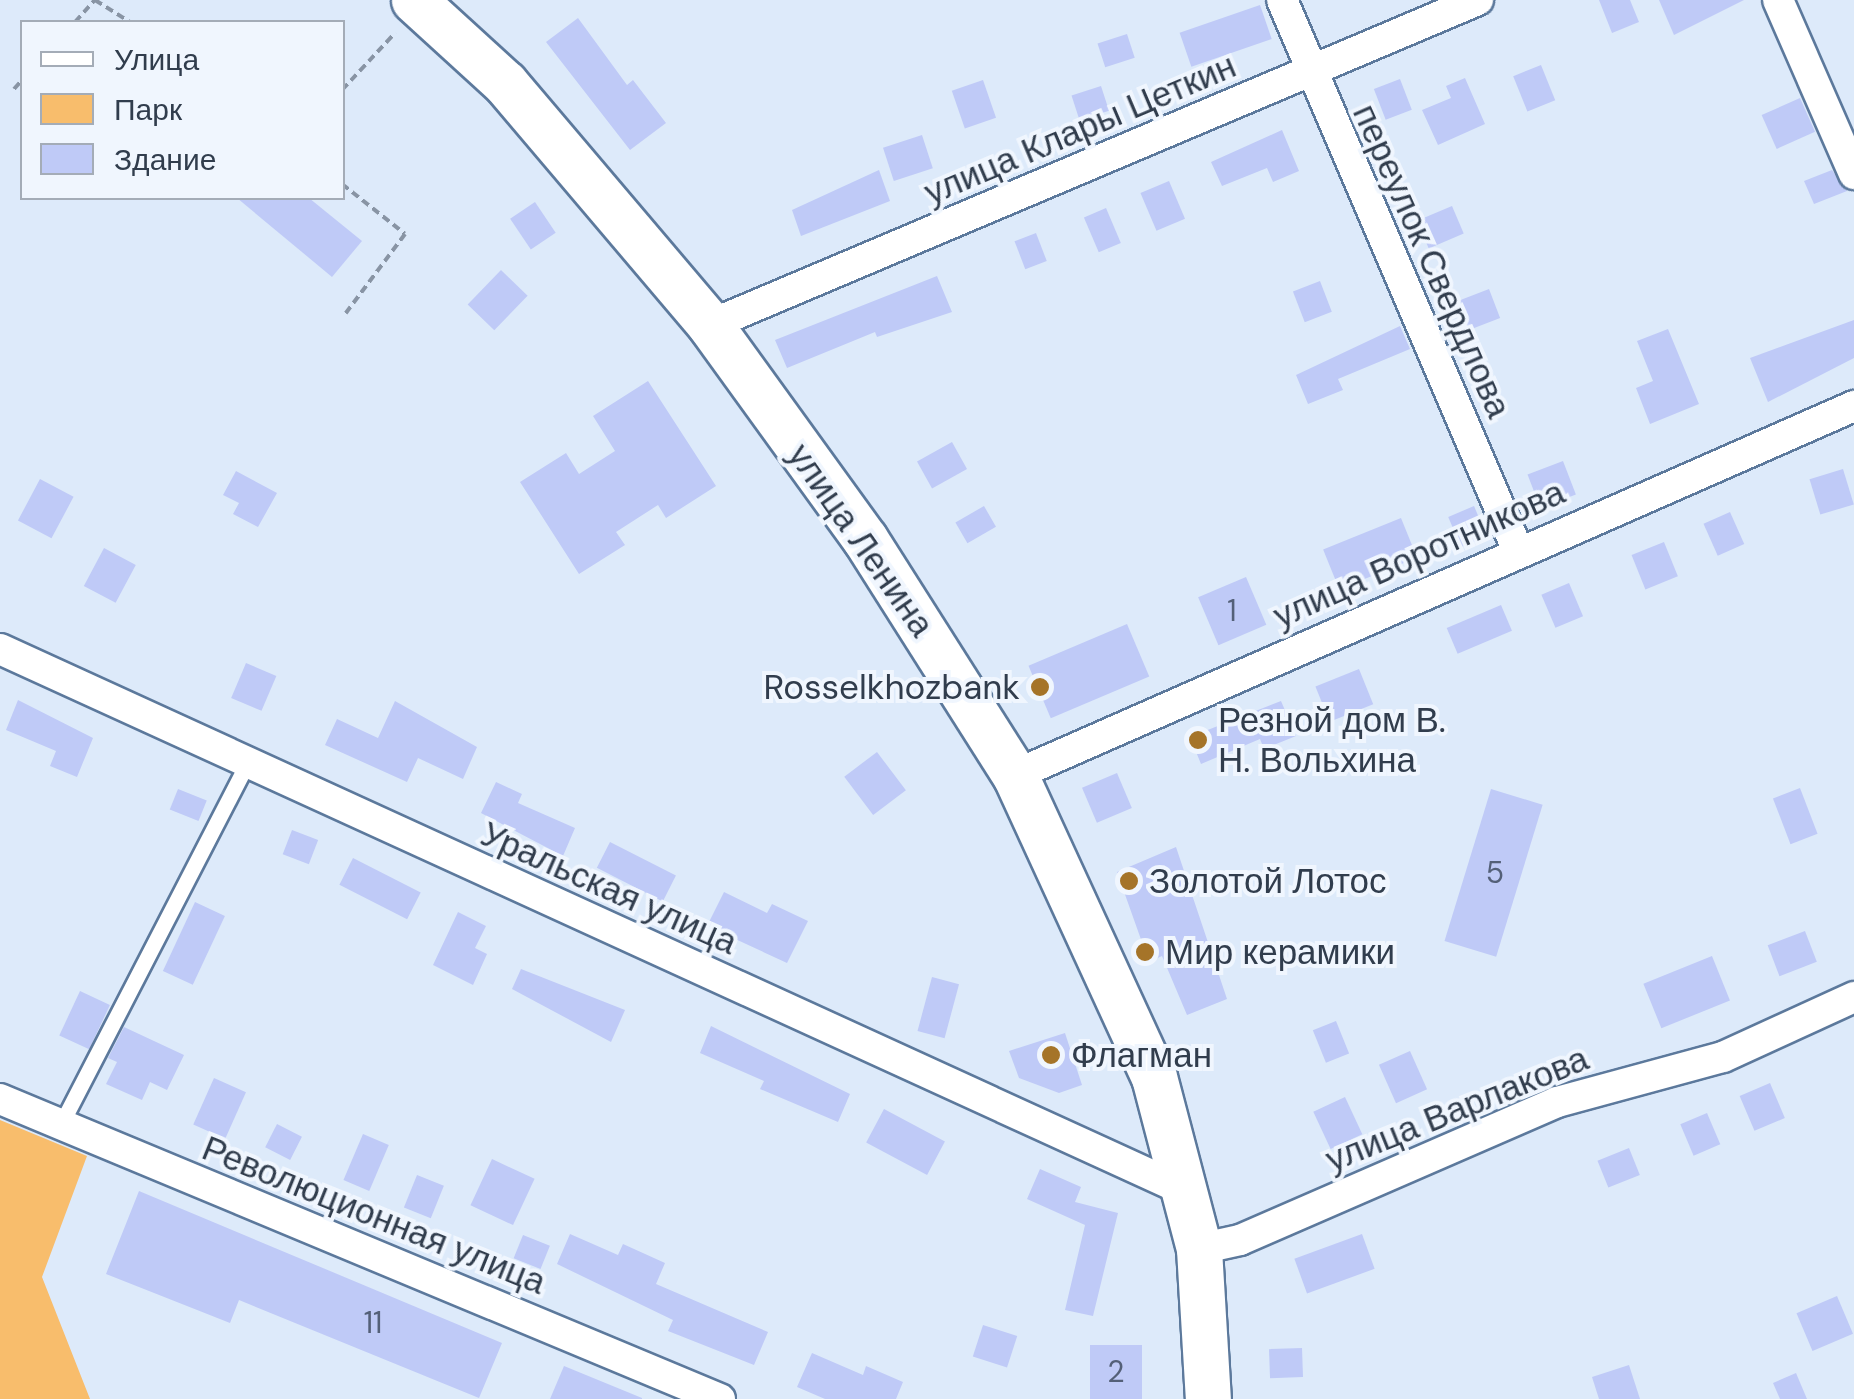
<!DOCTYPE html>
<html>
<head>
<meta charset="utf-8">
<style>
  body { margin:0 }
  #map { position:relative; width:1854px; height:1399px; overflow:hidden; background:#ddeafa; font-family:"DM Sans",sans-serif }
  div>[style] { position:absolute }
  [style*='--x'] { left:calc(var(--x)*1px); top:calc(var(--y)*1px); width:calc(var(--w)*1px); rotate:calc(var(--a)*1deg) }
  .green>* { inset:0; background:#f8bd6c }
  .building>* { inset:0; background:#bfcaf7; transform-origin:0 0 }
  .path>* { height:4px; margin-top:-2px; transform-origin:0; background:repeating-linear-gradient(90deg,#8894a4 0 8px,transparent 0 13px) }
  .roads { filter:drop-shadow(2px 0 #5c799c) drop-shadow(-2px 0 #5c799c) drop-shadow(0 2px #5c799c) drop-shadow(0 -2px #5c799c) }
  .service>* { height:15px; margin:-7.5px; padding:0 7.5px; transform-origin:7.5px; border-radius:7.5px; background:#fff }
  .minor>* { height:30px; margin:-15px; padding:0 15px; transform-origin:15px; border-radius:15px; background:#fff }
  .primary>* { height:45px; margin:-22.5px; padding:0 22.5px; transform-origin:22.5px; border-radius:22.5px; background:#fff }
  .dots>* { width:28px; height:28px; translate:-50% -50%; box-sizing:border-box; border:5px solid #f0f6fe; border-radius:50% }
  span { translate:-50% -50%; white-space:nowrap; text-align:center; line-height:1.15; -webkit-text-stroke:8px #f0f6fe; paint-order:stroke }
  .number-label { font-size:30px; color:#546078 }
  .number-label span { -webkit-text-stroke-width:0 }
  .street-label { font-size:35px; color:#313d4d }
  .poi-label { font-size:35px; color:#313d4d }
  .right { translate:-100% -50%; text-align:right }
  .left { translate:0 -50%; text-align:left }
  .legend { position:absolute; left:20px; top:20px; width:325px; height:180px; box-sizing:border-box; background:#f0f6fe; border:2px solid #a4acb7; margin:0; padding:12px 18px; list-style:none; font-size:30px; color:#313d4d }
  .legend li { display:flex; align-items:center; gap:20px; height:50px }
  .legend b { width:50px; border:2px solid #a4acb7 }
</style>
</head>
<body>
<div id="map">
  <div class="green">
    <div style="clip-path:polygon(0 1120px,87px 1156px,42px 1277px,90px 1399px,0 1399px)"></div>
  </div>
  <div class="building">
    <div style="clip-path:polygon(1599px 0,1630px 0,1639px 22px,1612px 33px)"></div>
    <div style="clip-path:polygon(1659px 0,1744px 0,1674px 35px)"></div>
    <div style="left:1260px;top:5px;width:36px;height:85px;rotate:71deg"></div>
    <div style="clip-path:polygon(578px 18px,627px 85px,633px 80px,666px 123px,630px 150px,546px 42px)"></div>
    <div style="left:1127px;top:34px;width:25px;height:31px;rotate:72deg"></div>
    <div style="left:1541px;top:65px;width:38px;height:30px;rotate:68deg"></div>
    <div style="clip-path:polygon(1465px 78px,1485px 124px,1438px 145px,1422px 110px,1451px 98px,1446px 86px)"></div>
    <div style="left:1400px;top:79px;width:33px;height:28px;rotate:69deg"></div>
    <div style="left:983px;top:80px;width:40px;height:33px;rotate:71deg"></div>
    <div style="left:1101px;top:86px;width:26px;height:31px;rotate:72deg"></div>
    <div style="left:1800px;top:98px;width:37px;height:42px;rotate:66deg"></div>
    <div style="clip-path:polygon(1282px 130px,1299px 171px,1273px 182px,1267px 168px,1222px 186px,1211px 162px)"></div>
    <div style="left:922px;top:135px;width:35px;height:41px;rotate:72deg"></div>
    <div style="clip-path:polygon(879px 170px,890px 201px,801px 236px,792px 210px)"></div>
    <div style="clip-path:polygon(1832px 170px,1847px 191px,1814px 204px,1804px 181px)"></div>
    <div style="left:1169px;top:181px;width:41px;height:31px;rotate:67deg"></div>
    <div style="clip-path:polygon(237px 198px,309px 198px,362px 241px,332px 277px)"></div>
    <div style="left:535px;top:202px;width:37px;height:30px;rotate:56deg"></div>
    <div style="left:1452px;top:206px;width:30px;height:38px;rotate:67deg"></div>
    <div style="left:1106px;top:208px;width:38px;height:24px;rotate:67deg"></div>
    <div style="left:1036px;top:233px;width:30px;height:23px;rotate:69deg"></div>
    <div style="left:501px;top:270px;width:37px;height:48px;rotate:44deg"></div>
    <div style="clip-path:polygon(937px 276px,952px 312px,877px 337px,875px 332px,787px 368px,775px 340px)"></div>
    <div style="left:1320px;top:281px;width:33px;height:29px;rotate:69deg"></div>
    <div style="left:1489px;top:289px;width:31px;height:34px;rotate:69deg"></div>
    <div style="clip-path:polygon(1854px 320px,1854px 358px,1768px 402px,1750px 358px)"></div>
    <div style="clip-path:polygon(1400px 326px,1410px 349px,1338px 379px,1343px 390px,1308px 404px,1296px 375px)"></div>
    <div style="clip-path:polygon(1668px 329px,1699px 404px,1650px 424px,1636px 388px,1653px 381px,1637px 341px)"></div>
    <div style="clip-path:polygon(648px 381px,716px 486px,666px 518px,658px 505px,616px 532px,625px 545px,579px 574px,520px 482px,566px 453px,579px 474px,615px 451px,593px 416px)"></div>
    <div style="left:952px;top:442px;width:31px;height:40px;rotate:61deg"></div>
    <div style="left:1563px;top:461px;width:36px;height:38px;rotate:69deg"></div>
    <div style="left:1843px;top:469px;width:37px;height:35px;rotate:73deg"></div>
    <div style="clip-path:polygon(236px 471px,277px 493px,258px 527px,233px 514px,239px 503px,223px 495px)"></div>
    <div style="left:40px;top:479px;width:38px;height:47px;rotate:28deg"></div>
    <div style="left:984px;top:506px;width:24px;height:33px;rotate:60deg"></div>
    <div style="left:1474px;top:506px;width:33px;height:28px;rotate:67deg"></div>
    <div style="left:1730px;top:512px;width:35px;height:29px;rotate:66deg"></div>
    <div style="left:1401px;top:518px;width:43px;height:84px;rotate:68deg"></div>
    <div style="left:1664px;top:542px;width:37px;height:35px;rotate:68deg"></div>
    <div style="left:104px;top:548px;width:36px;height:43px;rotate:28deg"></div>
    <div style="left:1246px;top:577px;width:52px;height:52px;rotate:67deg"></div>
    <div style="left:1569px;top:583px;width:36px;height:30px;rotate:67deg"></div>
    <div style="left:1501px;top:605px;width:28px;height:59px;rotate:67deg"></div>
    <div style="left:1127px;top:624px;width:57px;height:107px;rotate:67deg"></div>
    <div style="left:246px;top:663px;width:33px;height:38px;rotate:23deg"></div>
    <div style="left:1359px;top:669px;width:38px;height:47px;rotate:68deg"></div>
    <div style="clip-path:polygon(18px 700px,93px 738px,77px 777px,50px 766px,56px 751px,6px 730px)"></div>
    <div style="clip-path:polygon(395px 701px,477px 747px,463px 779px,418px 758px,407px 782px,325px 745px,337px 719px,378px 738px)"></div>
    <div style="clip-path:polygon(1281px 701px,1296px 736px,1264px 749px,1260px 739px,1201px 764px,1190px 737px)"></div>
    <div style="left:877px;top:752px;width:48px;height:41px;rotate:53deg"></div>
    <div style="left:1117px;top:773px;width:38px;height:38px;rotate:67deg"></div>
    <div style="clip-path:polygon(496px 782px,522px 794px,518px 803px,575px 828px,563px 856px,481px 813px)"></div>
    <div style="left:1800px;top:788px;width:49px;height:29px;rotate:69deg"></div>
    <div style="left:178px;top:789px;width:31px;height:22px;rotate:22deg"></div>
    <div style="left:1491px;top:789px;width:54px;height:159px;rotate:17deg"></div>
    <div style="left:292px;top:830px;width:28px;height:26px;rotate:21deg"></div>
    <div style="left:610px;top:842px;width:74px;height:29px;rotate:27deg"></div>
    <div style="clip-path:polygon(1176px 847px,1227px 999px,1187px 1015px,1162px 956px,1149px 962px,1117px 872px)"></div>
    <div style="left:353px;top:858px;width:76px;height:30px;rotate:27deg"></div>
    <div style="clip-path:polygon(724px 892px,767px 913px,772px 904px,808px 921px,787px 963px,707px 926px)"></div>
    <div style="left:195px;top:902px;width:33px;height:76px;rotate:25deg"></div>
    <div style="clip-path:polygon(458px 912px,486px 926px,475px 948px,487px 954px,473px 985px,433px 965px)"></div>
    <div style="left:1805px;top:931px;width:33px;height:40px;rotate:69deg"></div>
    <div style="left:1712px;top:956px;width:48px;height:74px;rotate:68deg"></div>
    <div style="clip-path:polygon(521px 969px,625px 1010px,611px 1042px,512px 989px)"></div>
    <div style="left:932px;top:977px;width:28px;height:56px;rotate:15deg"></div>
    <div style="left:80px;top:991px;width:33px;height:49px;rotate:25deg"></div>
    <div style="left:1336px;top:1021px;width:35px;height:25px;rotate:68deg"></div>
    <div style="clip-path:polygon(711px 1026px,850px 1094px,838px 1122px,760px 1089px,764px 1081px,700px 1053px)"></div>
    <div style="clip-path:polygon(124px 1027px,184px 1055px,167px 1090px,150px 1082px,142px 1100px,106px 1084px,117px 1062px,108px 1058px)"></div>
    <div style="clip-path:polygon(1065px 1033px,1082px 1085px,1059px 1093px,1019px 1078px,1009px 1051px)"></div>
    <div style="left:1410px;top:1051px;width:42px;height:34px;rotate:66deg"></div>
    <div style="left:214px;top:1078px;width:35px;height:51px;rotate:24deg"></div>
    <div style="left:1770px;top:1083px;width:38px;height:33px;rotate:67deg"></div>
    <div style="left:1345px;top:1097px;width:41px;height:35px;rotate:65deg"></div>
    <div style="left:884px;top:1109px;width:69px;height:38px;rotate:28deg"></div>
    <div style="left:1707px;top:1113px;width:34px;height:29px;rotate:67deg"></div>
    <div style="left:277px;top:1124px;width:28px;height:26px;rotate:27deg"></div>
    <div style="left:363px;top:1134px;width:28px;height:50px;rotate:23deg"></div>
    <div style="left:1629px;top:1148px;width:29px;height:34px;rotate:68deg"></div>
    <div style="left:492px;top:1159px;width:47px;height:51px;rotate:25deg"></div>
    <div style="clip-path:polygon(1040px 1169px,1081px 1187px,1075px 1202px,1118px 1213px,1093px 1316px,1065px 1310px,1085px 1225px,1027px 1199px)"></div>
    <div style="left:417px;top:1175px;width:29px;height:35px;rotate:22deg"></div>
    <div style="clip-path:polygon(139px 1191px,502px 1343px,479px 1398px,239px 1300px,230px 1323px,106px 1274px)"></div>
    <div style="clip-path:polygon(570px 1234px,618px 1255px,623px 1244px,665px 1263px,656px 1284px,768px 1332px,754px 1365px,668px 1331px,673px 1320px,557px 1264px)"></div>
    <div style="left:1362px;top:1234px;width:37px;height:72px;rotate:70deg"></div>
    <div style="left:523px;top:1235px;width:29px;height:25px;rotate:22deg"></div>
    <div style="left:1837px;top:1296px;width:41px;height:44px;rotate:67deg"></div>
    <div style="left:983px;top:1325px;width:36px;height:33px;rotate:18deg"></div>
    <div style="left:1090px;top:1345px;width:52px;height:54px"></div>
    <div style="left:1302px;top:1348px;width:29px;height:33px;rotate:88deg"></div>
    <div style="clip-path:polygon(812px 1353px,863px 1375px,866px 1366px,903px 1382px,896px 1399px,825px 1399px,797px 1387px)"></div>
    <div style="clip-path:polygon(1629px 1365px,1640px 1399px,1599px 1399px,1592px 1377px)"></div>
    <div style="clip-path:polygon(564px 1366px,642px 1398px,642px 1399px,550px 1399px)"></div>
    <div style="clip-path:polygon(1796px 1373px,1807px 1399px,1780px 1399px,1773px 1383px)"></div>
  </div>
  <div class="path">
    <div style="--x:75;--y:22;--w:30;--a:-48"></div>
    <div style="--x:95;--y:0;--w:41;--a:32.2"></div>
    <div style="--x:14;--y:89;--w:12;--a:-48"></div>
    <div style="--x:342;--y:90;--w:78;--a:-47.1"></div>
    <div style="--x:342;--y:184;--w:80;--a:38.4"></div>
    <div style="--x:405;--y:234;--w:99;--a:126.8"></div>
  </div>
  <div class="roads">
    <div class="service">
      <div style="--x:60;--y:1126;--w:405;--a:-62.7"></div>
    </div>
    <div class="minor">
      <div style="--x:1282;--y:0;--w:599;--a:66.81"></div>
      <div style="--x:1778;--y:0;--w:190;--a:66.4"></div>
      <div style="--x:710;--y:325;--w:834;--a:-22.94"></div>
      <div style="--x:0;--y:649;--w:1306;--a:24.56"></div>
      <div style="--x:1015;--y:775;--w:917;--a:-23.74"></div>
      <div style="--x:0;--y:1099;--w:780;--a:22.62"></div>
      <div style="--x:1199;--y:1249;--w:42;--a:-12.4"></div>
      <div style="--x:1240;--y:1240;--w:346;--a:-23.5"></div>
      <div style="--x:1557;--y:1102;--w:172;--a:-15.2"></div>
      <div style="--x:1723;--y:1057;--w:144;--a:-24.6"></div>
    </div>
    <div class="primary">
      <div style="--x:414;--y:0;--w:123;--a:42.4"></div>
      <div style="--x:505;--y:83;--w:317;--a:49.7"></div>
      <div style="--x:710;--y:325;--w:264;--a:54.1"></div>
      <div style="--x:865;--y:539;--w:280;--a:57.6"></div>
      <div style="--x:1015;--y:775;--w:332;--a:65.3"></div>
      <div style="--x:1154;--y:1077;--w:178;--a:75.3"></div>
      <div style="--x:1199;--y:1249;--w:150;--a:86.6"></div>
    </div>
  </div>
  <div class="dots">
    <div style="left:1040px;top:687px;background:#a57429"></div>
    <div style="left:1198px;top:740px;background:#a57429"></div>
    <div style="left:1129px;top:881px;background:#a57429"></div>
    <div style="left:1145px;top:952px;background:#a57429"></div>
    <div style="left:1051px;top:1055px;background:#a57429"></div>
  </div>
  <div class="number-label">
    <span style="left:1232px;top:611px">1</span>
    <span style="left:1495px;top:873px">5</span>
    <span style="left:373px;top:1323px">11</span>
    <span style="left:1116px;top:1372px">2</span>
  </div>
  <div class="street-label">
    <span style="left:1080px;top:129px;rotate:-23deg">улица Клары Цеткин</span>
    <span style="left:1432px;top:261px;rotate:66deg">переулок Свердлова</span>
    <span style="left:861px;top:540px;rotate:55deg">улица Ленина</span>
    <span style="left:1419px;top:554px;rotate:-24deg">улица Воротникова</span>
    <span style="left:609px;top:888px;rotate:24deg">Уральская улица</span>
    <span style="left:1457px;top:1109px;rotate:-22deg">улица Варлакова</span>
    <span style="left:374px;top:1215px;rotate:22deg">Революционная улица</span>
  </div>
  <div class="poi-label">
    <span class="right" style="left:1020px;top:687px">Rosselkhozbank</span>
    <span class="left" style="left:1218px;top:740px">Резной дом В.<br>Н. Вольхина</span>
    <span class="left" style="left:1149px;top:881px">Золотой Лотос</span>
    <span class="left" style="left:1165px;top:952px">Мир керамики</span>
    <span class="left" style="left:1071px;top:1055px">Флагман</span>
  </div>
  <ul class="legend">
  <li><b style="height:12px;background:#fff"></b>Улица</li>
  <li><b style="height:28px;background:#f8bd6c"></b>Парк</li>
  <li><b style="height:28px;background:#bfcaf7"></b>Здание</li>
  </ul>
</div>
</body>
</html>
